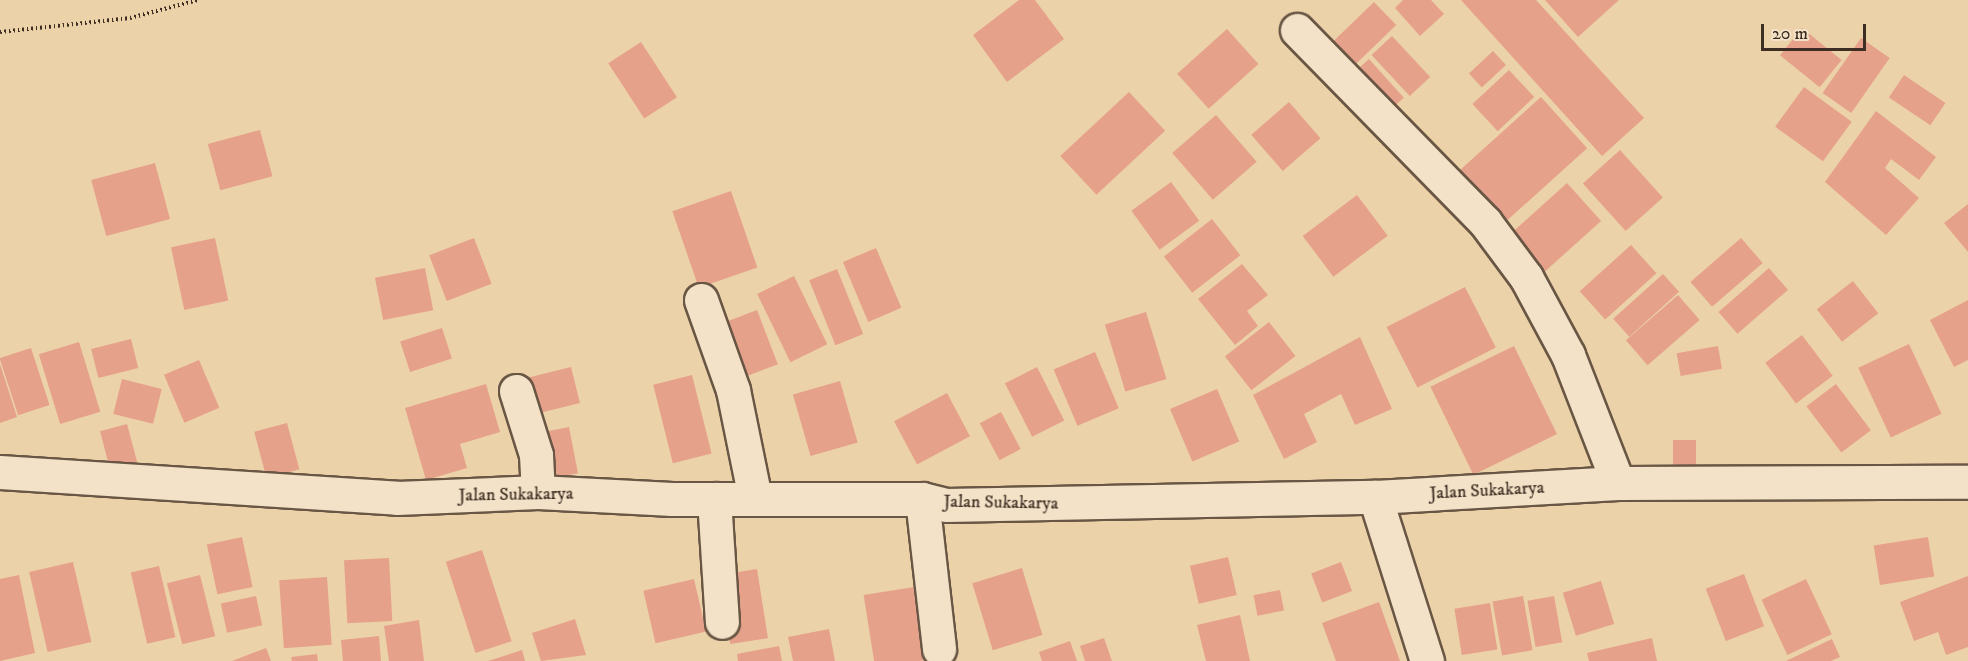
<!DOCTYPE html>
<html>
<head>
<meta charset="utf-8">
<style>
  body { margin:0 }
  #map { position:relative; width:1968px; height:661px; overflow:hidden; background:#ecd2a9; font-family:"IM FELL DW Pica",serif }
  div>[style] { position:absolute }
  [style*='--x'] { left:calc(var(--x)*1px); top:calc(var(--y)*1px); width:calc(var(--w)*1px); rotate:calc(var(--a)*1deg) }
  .building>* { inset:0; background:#e6a18b; transform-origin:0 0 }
  .path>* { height:4px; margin-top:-2px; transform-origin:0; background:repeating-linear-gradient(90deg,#3d2d22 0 1.5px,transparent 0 4.5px) }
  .roads { filter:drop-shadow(2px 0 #695644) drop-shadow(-2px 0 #695644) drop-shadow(0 2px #695644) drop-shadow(0 -2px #695644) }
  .minor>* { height:33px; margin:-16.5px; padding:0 16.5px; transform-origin:16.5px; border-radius:16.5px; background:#f3e2c7 }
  span { translate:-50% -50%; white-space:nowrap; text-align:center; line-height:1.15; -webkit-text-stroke:6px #f3e2c7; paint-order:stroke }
  .street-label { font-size:18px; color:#3d2d22 }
  .scale { position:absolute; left:1761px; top:24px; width:105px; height:27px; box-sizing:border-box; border:3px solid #3d2d22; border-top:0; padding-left:8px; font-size:18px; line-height:21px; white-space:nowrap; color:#3d2d22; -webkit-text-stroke:4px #f3e2c7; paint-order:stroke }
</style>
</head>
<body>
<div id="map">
  <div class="building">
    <div style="clip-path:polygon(1019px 0,1035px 0,1064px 39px,1007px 82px,973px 35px)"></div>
    <div style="clip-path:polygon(1403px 0,1431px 0,1444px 14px,1420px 36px,1395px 8px)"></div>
    <div style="clip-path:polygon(1461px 0,1536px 0,1644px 118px,1602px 156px)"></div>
    <div style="clip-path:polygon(1545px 0,1619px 0,1578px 37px)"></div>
    <div style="left:1374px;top:2px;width:32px;height:68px;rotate:46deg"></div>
    <div style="left:1802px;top:28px;width:51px;height:35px;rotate:39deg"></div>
    <div style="left:1227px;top:29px;width:47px;height:67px;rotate:48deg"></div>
    <div style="left:1392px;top:36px;width:56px;height:28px;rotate:47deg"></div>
    <div style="left:1861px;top:38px;width:35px;height:67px;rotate:35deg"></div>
    <div style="left:641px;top:42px;width:66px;height:39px;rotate:57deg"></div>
    <div style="left:1493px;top:51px;width:19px;height:33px;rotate:47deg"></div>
    <div style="left:1369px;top:59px;width:52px;height:27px;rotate:48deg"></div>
    <div style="left:1509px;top:70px;width:37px;height:50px;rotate:47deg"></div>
    <div style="left:1904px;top:75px;width:50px;height:27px;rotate:34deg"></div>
    <div style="left:1804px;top:87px;width:59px;height:49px;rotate:36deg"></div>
    <div style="left:1129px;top:92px;width:53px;height:94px;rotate:47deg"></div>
    <div style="left:1541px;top:97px;width:69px;height:119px;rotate:48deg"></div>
    <div style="left:1289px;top:102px;width:48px;height:50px;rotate:49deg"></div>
    <div style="clip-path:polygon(1876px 111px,1936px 157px,1919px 180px,1891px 159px,1885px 168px,1919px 198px,1886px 235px,1825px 182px)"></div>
    <div style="left:1216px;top:115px;width:62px;height:58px;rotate:49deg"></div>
    <div style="left:260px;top:130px;width:48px;height:54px;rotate:75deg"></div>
    <div style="left:1620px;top:150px;width:64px;height:50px;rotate:48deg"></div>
    <div style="left:155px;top:163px;width:58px;height:66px;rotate:75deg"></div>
    <div style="left:1171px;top:182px;width:48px;height:49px;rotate:54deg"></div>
    <div style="left:1567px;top:183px;width:51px;height:82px;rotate:48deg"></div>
    <div style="left:731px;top:191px;width:81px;height:62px;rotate:71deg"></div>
    <div style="left:1357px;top:195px;width:51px;height:68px;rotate:53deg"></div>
    <div style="clip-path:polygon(1968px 204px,1968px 252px,1944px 223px)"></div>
    <div style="left:1212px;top:219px;width:46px;height:61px;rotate:52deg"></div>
    <div style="left:215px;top:238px;width:64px;height:45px;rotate:78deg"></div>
    <div style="left:474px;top:238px;width:49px;height:48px;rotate:69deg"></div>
    <div style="left:1741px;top:238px;width:33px;height:67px;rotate:49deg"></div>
    <div style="left:1631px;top:245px;width:38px;height:69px;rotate:48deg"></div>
    <div style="left:876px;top:248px;width:65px;height:36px;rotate:67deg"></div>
    <div style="clip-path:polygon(1242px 264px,1268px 295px,1247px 311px,1258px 326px,1235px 345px,1198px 299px)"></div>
    <div style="left:425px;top:268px;width:43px;height:51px;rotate:79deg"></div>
    <div style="left:1769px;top:268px;width:29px;height:67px;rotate:49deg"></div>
    <div style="left:837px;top:269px;width:70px;height:30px;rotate:68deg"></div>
    <div style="left:1663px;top:274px;width:24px;height:67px;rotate:48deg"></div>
    <div style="left:794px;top:276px;width:76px;height:41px;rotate:64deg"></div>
    <div style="left:1853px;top:281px;width:41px;height:46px;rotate:52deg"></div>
    <div style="left:1465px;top:287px;width:68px;height:88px;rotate:63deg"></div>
    <div style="left:1678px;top:295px;width:33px;height:69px;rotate:49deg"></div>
    <div style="clip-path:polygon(1968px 300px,1968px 360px,1954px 367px,1930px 320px)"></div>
    <div style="left:757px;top:310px;width:58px;height:35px;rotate:69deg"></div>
    <div style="left:1146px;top:312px;width:70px;height:43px;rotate:73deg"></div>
    <div style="left:1269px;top:322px;width:43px;height:56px;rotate:52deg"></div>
    <div style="left:442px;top:328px;width:32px;height:44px;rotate:72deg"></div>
    <div style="left:1802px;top:335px;width:51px;height:46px;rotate:53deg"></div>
    <div style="clip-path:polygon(1360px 337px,1392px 409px,1355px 425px,1341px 394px,1304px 414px,1317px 442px,1284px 459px,1253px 395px)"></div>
    <div style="left:131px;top:339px;width:30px;height:41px;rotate:76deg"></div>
    <div style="left:79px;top:342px;width:73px;height:42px;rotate:73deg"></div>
    <div style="left:1909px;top:344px;width:77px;height:56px;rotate:65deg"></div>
    <div style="left:1514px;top:346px;width:98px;height:93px;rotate:64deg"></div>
    <div style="left:1718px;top:346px;width:23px;height:42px;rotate:80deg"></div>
    <div style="left:31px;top:348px;width:60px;height:33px;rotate:72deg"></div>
    <div style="left:1095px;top:352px;width:61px;height:45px;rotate:67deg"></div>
    <div style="left:199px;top:360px;width:52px;height:38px;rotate:67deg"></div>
    <div style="clip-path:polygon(0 364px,17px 417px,0 423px)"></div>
    <div style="left:571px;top:367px;width:37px;height:55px;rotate:76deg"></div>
    <div style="left:1037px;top:367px;width:60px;height:36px;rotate:63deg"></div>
    <div style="left:692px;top:375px;width:81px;height:40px;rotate:76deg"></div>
    <div style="left:122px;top:379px;width:41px;height:36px;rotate:14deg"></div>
    <div style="left:840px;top:381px;width:64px;height:49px;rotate:74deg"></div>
    <div style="clip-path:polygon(486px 384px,500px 432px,460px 444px,467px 468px,426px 480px,405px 408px)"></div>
    <div style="left:1836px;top:384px;width:58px;height:37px;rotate:53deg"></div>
    <div style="left:1217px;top:389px;width:57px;height:51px;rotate:67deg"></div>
    <div style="left:947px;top:393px;width:49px;height:60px;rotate:62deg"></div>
    <div style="left:1001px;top:412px;width:42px;height:24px;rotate:62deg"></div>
    <div style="left:287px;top:423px;width:48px;height:34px;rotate:75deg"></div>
    <div style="left:127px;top:424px;width:39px;height:28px;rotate:75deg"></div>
    <div style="left:569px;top:427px;width:47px;height:35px;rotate:79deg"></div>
    <div style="left:1673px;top:440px;width:23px;height:36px"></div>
    <div style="left:242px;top:537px;width:51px;height:36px;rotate:78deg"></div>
    <div style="left:1928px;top:537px;width:40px;height:55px;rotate:81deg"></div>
    <div style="left:482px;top:550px;width:96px;height:38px;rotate:72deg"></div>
    <div style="left:1228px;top:557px;width:39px;height:39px;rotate:77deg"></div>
    <div style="left:389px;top:558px;width:63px;height:45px;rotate:87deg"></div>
    <div style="left:73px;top:562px;width:82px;height:45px;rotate:77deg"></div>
    <div style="left:1341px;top:562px;width:31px;height:32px;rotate:69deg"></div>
    <div style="left:159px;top:566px;width:73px;height:29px;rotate:77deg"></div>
    <div style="left:1022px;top:568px;width:70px;height:52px;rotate:73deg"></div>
    <div style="left:757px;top:569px;width:70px;height:38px;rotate:81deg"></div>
    <div style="left:1744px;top:574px;width:56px;height:41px;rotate:69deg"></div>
    <div style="clip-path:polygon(19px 575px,35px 653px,0 661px,0 579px)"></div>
    <div style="left:200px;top:575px;width:63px;height:34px;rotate:76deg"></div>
    <div style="clip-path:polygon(1968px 576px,1968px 647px,1946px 655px,1938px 632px,1914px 641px,1900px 602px)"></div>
    <div style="left:327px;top:577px;width:68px;height:48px;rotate:86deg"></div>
    <div style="left:694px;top:579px;width:54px;height:52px;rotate:77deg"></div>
    <div style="left:1806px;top:579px;width:61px;height:49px;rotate:65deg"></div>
    <div style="left:1601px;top:581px;width:45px;height:40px;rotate:73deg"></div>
    <div style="left:914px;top:587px;width:74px;height:51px;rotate:81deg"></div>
    <div style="left:1280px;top:590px;width:21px;height:27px;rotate:79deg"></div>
    <div style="left:256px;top:596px;width:30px;height:36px;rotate:78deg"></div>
    <div style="left:1523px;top:596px;width:55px;height:31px;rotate:80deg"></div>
    <div style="left:1554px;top:596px;width:47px;height:27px;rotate:80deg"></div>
    <div style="clip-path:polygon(1379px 602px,1400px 661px,1336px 661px,1322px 623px)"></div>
    <div style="left:1490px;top:603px;width:47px;height:36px;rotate:81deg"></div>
    <div style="clip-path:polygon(1240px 615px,1250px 661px,1206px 661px,1197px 625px)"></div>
    <div style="clip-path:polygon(575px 619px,586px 655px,541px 661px,532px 633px)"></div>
    <div style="clip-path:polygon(419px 620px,424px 661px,389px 661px,384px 626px)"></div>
    <div style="clip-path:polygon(829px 629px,835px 661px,793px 661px,788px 637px)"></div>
    <div style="clip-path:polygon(379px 636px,381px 661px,343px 661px,341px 640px)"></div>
    <div style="clip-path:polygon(1104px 638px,1112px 661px,1085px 661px,1080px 646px)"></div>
    <div style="clip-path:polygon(1652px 638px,1657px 661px,1589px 661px,1587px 653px)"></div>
    <div style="clip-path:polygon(1832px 639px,1840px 657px,1831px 661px,1786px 661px)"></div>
    <div style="clip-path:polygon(1070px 641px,1077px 661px,1042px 661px,1039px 652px)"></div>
    <div style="clip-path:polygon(779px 646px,782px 661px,738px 661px,737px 654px)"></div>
    <div style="clip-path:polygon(266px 648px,271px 661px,232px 661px)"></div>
    <div style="clip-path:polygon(522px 650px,525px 661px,488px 661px)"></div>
    <div style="clip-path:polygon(317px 654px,318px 661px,292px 661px,291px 657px)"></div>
  </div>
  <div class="path">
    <div style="--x:0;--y:32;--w:131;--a:-6.1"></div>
    <div style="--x:130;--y:18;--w:70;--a:-14.8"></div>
  </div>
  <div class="roads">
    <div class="minor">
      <div style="--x:1297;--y:30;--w:269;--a:45.6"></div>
      <div style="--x:1485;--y:222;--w:69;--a:53.3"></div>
      <div style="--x:1526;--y:277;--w:89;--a:61.7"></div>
      <div style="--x:1568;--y:355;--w:137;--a:68.7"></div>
      <div style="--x:701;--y:300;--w:96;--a:70.4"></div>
      <div style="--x:733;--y:390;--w:110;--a:78.5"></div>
      <div style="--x:516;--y:391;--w:67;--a:72.6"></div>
      <div style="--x:536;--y:455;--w:37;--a:87"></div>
      <div style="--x:0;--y:472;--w:398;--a:3.7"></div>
      <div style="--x:397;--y:498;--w:141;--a:-2.4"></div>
      <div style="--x:538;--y:492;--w:134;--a:3"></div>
      <div style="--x:672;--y:499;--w:250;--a:0"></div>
      <div style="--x:922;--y:499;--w:25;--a:14"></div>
      <div style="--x:946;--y:505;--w:429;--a:-1.1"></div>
      <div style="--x:1375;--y:497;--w:243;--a:-3.3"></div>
      <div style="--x:1618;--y:483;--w:350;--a:-0.2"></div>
      <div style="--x:1375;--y:497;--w:172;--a:72.4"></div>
      <div style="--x:714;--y:499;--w:123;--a:86.3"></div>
      <div style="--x:922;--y:499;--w:151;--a:83.5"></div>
    </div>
  </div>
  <div class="street-label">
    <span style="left:1487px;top:491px;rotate:-3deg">Jalan Sukakarya</span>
    <span style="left:516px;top:495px;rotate:-1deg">Jalan Sukakarya</span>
    <span style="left:1001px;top:503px;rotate:1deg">Jalan Sukakarya</span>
  </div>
  <div class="scale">20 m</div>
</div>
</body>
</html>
